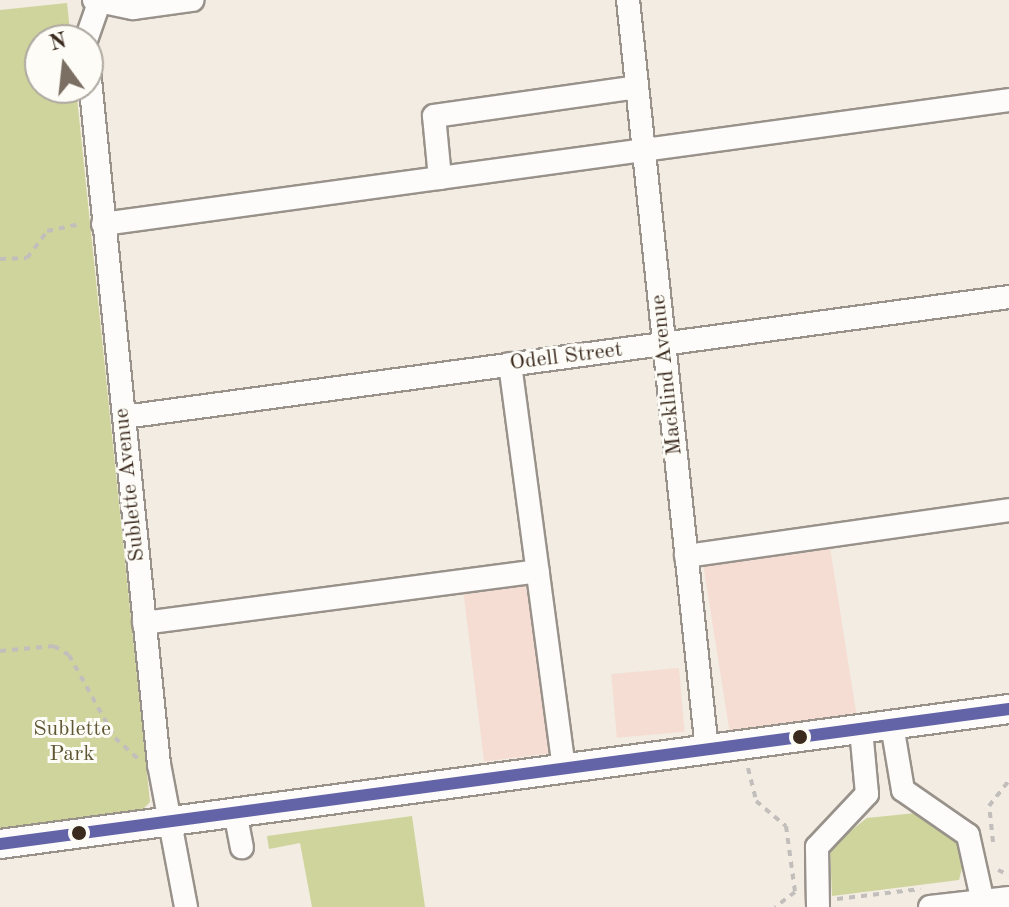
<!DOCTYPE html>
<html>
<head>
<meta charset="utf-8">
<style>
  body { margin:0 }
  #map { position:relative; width:1009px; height:907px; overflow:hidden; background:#f2ece2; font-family:"Old Standard TT",serif }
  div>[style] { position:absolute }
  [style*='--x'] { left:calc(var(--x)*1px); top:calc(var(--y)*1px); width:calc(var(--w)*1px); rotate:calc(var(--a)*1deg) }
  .built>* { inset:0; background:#f5ddd3; transform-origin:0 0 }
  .green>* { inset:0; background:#cfd49c }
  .path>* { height:4px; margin-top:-2px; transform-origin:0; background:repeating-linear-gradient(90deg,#c1bebb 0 6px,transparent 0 12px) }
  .roads { filter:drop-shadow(2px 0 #98928b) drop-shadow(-2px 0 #98928b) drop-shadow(0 2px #98928b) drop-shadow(0 -2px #98928b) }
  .minor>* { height:22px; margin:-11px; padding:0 11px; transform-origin:11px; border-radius:11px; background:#fdfcfb }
  .major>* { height:28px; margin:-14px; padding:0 14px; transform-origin:14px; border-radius:14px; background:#fdfcfb }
  .bus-1>* { height:12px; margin:-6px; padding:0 6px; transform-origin:6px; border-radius:6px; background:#6364a8 }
  .dots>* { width:22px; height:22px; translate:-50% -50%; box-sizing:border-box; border:4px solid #fdfcf7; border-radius:50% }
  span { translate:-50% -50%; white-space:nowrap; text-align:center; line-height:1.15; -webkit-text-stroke:6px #fdfcf7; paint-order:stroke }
  .street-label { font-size:22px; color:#3b2a1e }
  .park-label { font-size:22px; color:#5f5733 }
  .north { position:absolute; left:24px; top:24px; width:80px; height:80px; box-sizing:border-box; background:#fdfcf7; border:2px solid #afa8a0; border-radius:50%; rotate:345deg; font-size:22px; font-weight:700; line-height:32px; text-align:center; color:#3b2a1e }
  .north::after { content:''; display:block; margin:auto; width:28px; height:36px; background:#7b6e63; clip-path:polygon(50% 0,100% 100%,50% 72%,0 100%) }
</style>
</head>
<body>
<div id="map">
  <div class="built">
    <div style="left:829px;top:541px;width:174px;height:128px;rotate:81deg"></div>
    <div style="left:534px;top:577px;width:177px;height:72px;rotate:83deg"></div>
    <div style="left:679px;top:668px;width:64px;height:68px;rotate:85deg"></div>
  </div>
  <div class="green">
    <div style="clip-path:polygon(67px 3px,71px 40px,40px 40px,40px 88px,76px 88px,150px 802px,143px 809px,0 829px,0 10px)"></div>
    <div style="clip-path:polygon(916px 813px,956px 840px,963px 864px,959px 880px,832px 896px,830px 847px,867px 818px)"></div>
    <div style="clip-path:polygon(412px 816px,425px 907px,312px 907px,300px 843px,269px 849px,267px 836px)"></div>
  </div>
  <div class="path">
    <div style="--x:0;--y:259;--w:27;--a:-2"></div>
    <div style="--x:27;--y:258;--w:34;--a:-53"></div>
    <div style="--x:47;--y:231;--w:35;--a:-12"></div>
    <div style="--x:0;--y:651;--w:54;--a:-5.3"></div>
    <div style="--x:54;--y:646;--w:17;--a:31"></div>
    <div style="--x:69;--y:655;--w:95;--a:61"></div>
    <div style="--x:115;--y:738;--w:31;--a:42"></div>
    <div style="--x:748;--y:768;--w:34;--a:76"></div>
    <div style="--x:756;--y:801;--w:39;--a:40"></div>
    <div style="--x:786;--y:826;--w:67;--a:82.2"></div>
    <div style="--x:795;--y:892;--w:25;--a:143"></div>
    <div style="--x:993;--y:842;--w:36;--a:-96"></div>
    <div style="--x:989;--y:806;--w:33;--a:-52"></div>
    <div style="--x:998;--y:870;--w:12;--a:24"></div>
    <div style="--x:837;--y:899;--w:84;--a:-6.9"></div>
  </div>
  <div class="roads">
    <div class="minor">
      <div style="--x:94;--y:0;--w:40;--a:12"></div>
      <div style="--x:133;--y:8;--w:60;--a:-7.7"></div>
      <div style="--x:628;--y:0;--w:754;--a:83.99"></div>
      <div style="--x:86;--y:40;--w:42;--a:-70.7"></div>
      <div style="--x:88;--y:60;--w:708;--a:84.24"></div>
      <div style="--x:159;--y:764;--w:146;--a:79.3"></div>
      <div style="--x:440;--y:178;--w:62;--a:-95.5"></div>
      <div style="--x:434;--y:116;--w:205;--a:-8.1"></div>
      <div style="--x:103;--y:224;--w:914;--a:-7.79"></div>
      <div style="--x:510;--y:364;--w:409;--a:82.4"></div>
      <div style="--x:124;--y:417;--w:893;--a:-7.72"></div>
      <div style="--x:686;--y:556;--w:326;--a:-8.1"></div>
      <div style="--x:144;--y:623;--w:397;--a:-7.5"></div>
      <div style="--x:892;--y:725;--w:66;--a:80.4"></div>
      <div style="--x:903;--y:790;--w:79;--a:34.7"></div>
      <div style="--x:968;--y:835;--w:74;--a:77.5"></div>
      <div style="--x:235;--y:812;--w:36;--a:79"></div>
      <div style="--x:818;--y:907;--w:60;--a:-91"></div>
      <div style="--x:817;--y:847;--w:73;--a:-46.7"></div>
      <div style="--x:867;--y:794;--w:65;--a:-95.3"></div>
      <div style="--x:930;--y:907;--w:80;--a:-6.5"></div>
    </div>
    <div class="major">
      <div style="--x:0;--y:844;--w:1018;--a:-7.62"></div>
    </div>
  </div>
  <div class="bus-1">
    <div style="--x:0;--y:844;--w:1018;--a:-7.62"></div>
  </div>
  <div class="dots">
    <div style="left:800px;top:737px;background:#3b2a1e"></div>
    <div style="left:79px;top:833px;background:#3b2a1e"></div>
  </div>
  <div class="street-label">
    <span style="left:566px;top:357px;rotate:-7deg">Odell Street</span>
    <span style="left:667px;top:375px;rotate:-96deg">Macklind Avenue</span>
    <span style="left:130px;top:485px;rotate:-96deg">Sublette Avenue</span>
  </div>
  <div class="park-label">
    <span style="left:72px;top:742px">Sublette<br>Park</span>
  </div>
  <div class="north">N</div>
</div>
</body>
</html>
